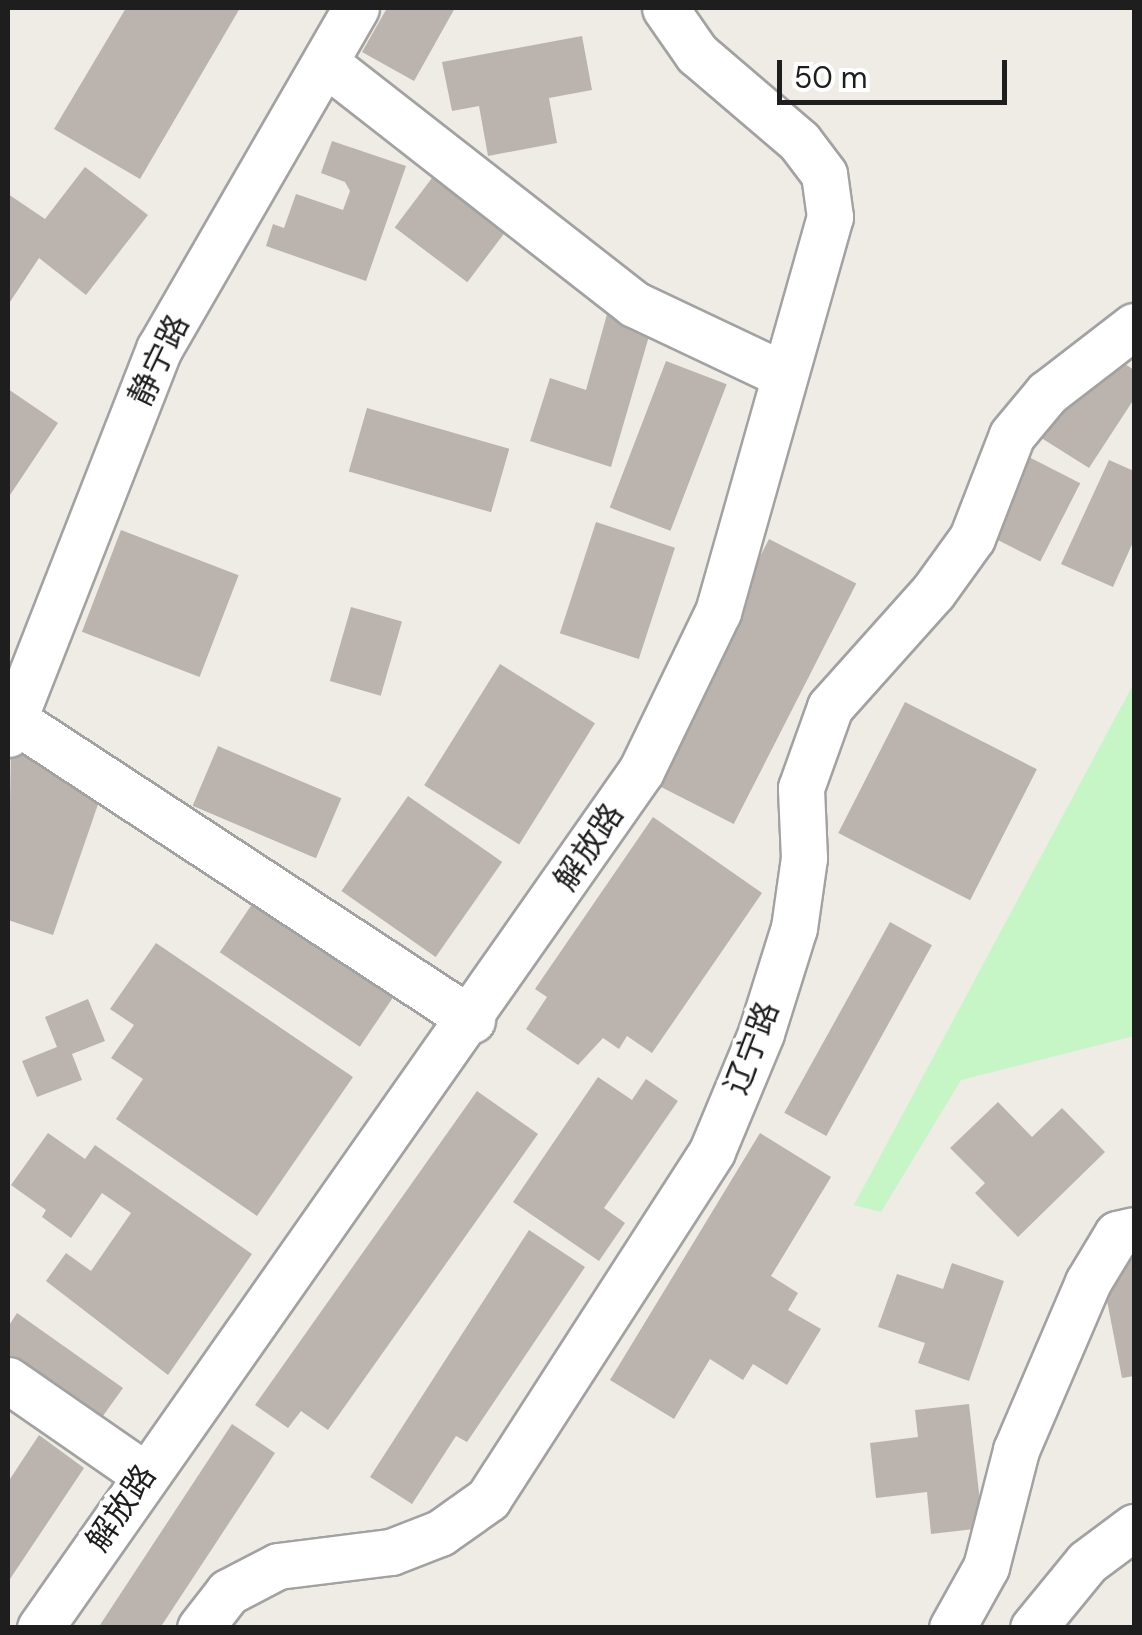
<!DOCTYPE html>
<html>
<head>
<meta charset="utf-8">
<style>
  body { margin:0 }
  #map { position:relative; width:1142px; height:1635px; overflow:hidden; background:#efebe5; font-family:"DM Sans","Noto Sans SC",sans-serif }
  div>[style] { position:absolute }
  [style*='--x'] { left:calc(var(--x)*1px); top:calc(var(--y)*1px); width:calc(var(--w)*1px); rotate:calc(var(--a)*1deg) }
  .park>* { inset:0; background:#c6f5c6 }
  .building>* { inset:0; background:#bbb4ae; transform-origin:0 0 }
  .roads { filter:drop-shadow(2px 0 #a2a2a2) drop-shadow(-2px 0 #a2a2a2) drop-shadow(0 2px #a2a2a2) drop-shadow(0 -2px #a2a2a2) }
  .minor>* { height:45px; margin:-22.5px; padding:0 22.5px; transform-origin:22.5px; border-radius:22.5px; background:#fff }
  span { translate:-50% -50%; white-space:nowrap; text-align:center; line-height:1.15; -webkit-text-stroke:8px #fff; paint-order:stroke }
  .street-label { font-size:32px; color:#1e1e1e }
  .frame { position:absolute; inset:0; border:10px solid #1e1e1e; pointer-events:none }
  .scale { position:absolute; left:777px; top:60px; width:230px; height:45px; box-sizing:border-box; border:5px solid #1e1e1e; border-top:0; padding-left:12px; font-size:30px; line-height:35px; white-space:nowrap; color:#1e1e1e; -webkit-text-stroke:8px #fff; paint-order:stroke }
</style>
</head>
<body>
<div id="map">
  <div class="park">
    <div style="clip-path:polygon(1134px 683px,1134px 1036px,961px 1080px,881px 1212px,854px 1205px)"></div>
  </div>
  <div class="building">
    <div style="clip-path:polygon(126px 8px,240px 8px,140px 179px,54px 129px)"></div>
    <div style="clip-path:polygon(387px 8px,455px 8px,414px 81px,362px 52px)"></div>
    <div style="clip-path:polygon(582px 36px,592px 90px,549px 98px,557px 143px,488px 156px,479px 106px,452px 111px,442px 62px)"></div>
    <div style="clip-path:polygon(332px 141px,406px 166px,366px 281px,266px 246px,273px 224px,284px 228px,296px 194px,343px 210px,350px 191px,345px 182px,321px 173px)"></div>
    <div style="left:441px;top:166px;width:91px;height:77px;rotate:37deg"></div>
    <div style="clip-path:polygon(85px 167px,148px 215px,86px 295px,39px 258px,8px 305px,8px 194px,45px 219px)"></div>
    <div style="clip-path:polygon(609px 307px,654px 319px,611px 467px,530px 441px,550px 378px,586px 390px)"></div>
    <div style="clip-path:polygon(1095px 344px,1134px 370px,1134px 399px,1089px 468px,1035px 434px)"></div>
    <div style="left:666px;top:361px;width:65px;height:157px;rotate:21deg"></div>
    <div style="clip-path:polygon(8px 389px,58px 423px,8px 498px)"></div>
    <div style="left:367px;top:408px;width:148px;height:66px;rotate:16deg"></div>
    <div style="left:1025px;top:455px;width:62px;height:88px;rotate:27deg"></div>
    <div style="clip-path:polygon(1109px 460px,1134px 471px,1134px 540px,1113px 587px,1061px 564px)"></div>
    <div style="left:596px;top:522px;width:83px;height:117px;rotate:18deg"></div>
    <div style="left:121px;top:530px;width:126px;height:109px;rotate:21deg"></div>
    <div style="left:769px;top:539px;width:98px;height:270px;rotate:27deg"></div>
    <div style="left:351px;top:607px;width:53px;height:77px;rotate:16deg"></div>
    <div style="left:500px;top:664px;width:112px;height:143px;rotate:32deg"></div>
    <div style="left:905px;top:702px;width:148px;height:147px;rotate:27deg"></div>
    <div style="left:218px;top:746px;width:134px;height:65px;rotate:23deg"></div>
    <div style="clip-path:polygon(11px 749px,106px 781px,53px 935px,8px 920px)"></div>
    <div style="left:408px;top:796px;width:115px;height:116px;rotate:35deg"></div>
    <div style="clip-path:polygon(653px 817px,762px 893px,652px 1053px,627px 1036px,619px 1049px,603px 1038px,578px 1065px,526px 1029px,547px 997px,535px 989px)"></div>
    <div style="left:265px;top:885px;width:169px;height:81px;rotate:34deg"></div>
    <div style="left:890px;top:922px;width:48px;height:218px;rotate:29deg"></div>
    <div style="clip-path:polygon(156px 943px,353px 1077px,257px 1216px,116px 1119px,143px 1079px,111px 1058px,134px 1025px,110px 1009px)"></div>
    <div style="clip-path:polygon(88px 999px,105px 1041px,72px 1054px,82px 1080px,37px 1097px,22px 1061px,57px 1047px,45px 1017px)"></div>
    <div style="clip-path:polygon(598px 1077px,632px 1100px,646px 1079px,678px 1101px,604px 1208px,625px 1223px,599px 1261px,513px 1202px)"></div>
    <div style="clip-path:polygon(477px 1091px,538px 1134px,328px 1430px,301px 1411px,288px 1428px,255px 1405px)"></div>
    <div style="clip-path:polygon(998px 1102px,1032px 1137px,1062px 1108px,1105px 1152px,1018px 1237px,975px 1193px,985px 1183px,950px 1148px)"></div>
    <div style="clip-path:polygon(48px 1133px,85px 1159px,95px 1145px,252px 1254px,168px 1375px,46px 1281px,66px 1253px,91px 1271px,131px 1213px,102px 1193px,71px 1238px,42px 1217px,46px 1210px,11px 1185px)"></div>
    <div style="clip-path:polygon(760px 1133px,831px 1177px,771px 1276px,798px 1293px,788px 1310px,821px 1329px,787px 1385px,753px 1364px,743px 1380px,710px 1359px,674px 1419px,610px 1380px)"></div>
    <div style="clip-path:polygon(529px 1230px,585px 1267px,467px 1442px,456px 1436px,412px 1504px,370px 1477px)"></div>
    <div style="clip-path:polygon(1134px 1241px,1134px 1376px,1122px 1378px,1097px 1249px)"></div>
    <div style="clip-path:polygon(952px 1263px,1004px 1281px,969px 1381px,918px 1363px,925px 1343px,878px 1327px,897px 1274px,943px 1289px)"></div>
    <div style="clip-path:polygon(17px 1313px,123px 1388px,100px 1420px,8px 1355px,8px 1327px)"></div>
    <div style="clip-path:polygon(969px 1404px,983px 1528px,931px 1534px,927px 1492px,876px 1498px,870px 1443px,918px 1437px,915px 1410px)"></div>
    <div style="clip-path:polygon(232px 1424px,275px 1453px,160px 1628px,98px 1628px)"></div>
    <div style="clip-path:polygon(39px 1435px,84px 1468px,8px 1582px,8px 1482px)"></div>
  </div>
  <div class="roads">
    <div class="minor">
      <div style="--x:327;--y:64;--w:390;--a:38"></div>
      <div style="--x:634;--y:304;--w:166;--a:25.3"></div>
      <div style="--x:13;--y:719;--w:549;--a:33.26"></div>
      <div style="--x:8;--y:734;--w:414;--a:-68.6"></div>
      <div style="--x:159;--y:349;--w:394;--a:-60"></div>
      <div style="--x:8;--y:1380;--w:165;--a:34.7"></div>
      <div style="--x:40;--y:1628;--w:1047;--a:-54.96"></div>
      <div style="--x:641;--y:771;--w:177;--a:-64.2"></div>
      <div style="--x:718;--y:612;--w:411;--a:-74.2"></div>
      <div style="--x:830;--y:217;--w:43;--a:-97.9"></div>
      <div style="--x:824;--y:174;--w:41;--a:-127.1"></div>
      <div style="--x:799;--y:141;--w:134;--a:-139.5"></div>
      <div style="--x:697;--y:54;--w:56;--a:-124.8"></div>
      <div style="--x:200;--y:1628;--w:46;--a:-52.1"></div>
      <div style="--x:228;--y:1592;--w:56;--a:-27.5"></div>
      <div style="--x:278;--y:1566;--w:114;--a:-7.1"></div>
      <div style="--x:391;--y:1552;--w:53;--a:-21.2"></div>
      <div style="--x:440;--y:1533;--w:59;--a:-35.3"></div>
      <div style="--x:488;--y:1499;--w:414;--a:-57.2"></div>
      <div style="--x:712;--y:1151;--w:128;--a:-67.4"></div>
      <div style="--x:761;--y:1033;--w:110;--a:-72.6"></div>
      <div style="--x:794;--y:928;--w:71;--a:-81.9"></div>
      <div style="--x:804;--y:858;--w:70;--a:-92.5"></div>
      <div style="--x:801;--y:788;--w:86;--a:-70.3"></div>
      <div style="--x:830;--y:707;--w:154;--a:-48.2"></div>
      <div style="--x:933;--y:592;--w:67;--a:-54.2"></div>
      <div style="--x:972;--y:538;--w:110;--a:-68.8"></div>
      <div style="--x:1012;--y:435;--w:55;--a:-50.2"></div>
      <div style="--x:1047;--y:393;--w:110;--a:-37.6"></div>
      <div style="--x:952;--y:1628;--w:70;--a:-60.9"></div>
      <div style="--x:986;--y:1567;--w:121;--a:-75.6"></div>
      <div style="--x:1016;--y:1450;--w:183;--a:-66.8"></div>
      <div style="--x:1088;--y:1282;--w:56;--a:-58.9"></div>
      <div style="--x:1117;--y:1234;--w:17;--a:-13"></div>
      <div style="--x:1033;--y:1628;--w:85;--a:-50.7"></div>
      <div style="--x:1087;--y:1562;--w:59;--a:-36.7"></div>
    </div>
  </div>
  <div class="street-label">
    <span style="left:159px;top:360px;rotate:-64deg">静宁路</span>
    <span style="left:589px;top:847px;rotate:-56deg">解放路</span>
    <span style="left:752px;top:1048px;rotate:-69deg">辽宁路</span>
    <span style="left:121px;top:1508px;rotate:-56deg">解放路</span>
  </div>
  <div class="frame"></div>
  <div class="scale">50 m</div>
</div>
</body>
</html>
